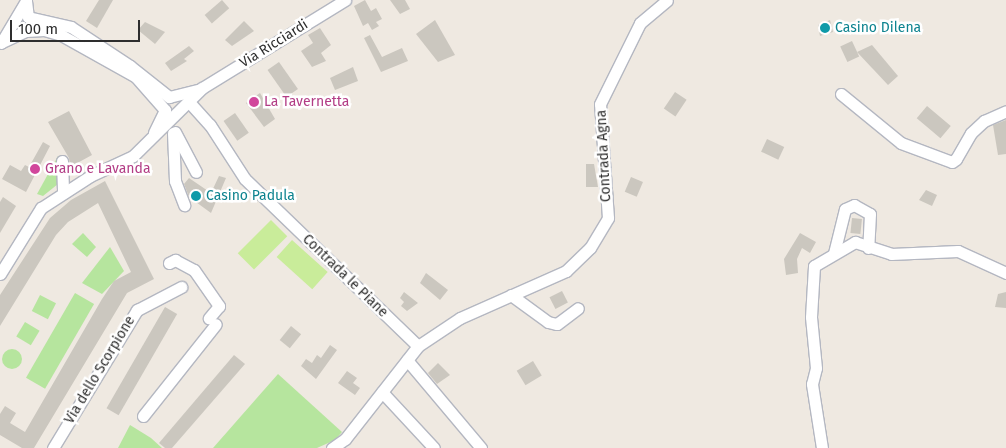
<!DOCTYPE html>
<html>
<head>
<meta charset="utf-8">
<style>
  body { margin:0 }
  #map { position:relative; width:1006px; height:448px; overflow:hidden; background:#efe9e1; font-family:"Fira Sans",sans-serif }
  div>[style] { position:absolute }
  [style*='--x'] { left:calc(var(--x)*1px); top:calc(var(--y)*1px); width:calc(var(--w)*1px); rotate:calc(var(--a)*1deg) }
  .green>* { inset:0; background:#b6e59e; transform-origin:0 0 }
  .round { border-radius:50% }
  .pitch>* { inset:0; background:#c9ec9a; transform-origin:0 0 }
  .building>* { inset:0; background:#cbc7bf; transform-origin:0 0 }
  .roads { filter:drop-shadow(1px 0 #b4b7c1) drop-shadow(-1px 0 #b4b7c1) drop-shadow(0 1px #b4b7c1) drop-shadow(0 -1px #b4b7c1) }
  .minor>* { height:11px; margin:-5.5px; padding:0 5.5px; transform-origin:5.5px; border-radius:5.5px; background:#fff }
  .dots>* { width:14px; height:14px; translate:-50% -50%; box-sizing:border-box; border:2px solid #fff; border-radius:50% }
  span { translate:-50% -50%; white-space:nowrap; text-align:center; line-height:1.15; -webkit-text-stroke:5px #fff; paint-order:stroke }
  .culture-label { font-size:14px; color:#0d838f }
  .left { translate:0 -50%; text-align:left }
  .street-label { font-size:14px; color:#2e2e2e }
  .hotel-label { font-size:14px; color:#b23c85 }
  .scale { position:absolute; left:10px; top:20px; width:130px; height:22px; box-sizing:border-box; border:2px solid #2e2e2e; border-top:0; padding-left:6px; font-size:15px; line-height:18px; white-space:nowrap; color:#2e2e2e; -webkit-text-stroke:4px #fff; paint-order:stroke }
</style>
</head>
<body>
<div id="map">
  <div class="green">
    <div style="clip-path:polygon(58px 156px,58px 184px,43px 196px,37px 194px)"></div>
    <div style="clip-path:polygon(83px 233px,96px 247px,87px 257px,72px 244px)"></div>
    <div style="clip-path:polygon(110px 247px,124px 271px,102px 294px,82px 283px)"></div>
    <div style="left:75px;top:293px;width:22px;height:98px;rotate:30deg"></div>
    <div style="left:40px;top:295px;width:18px;height:18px;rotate:27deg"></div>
    <div style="left:25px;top:322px;width:17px;height:17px;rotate:31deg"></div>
    <div class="round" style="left:2px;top:349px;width:20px;height:20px"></div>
    <div style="clip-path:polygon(278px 374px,342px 432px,335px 440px,317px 448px,213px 448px)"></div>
    <div style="clip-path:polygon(130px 425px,151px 438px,162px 448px,118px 448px)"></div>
  </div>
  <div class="pitch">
    <div style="left:271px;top:220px;width:23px;height:47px;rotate:45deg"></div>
    <div style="left:292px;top:240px;width:48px;height:23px;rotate:42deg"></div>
  </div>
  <div class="building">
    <div style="clip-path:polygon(99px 0,113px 0,97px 28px,86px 21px)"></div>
    <div style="left:222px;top:0;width:11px;height:23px;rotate:49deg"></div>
    <div style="clip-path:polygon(365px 0,371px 11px,376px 8px,382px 19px,376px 22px,379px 26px,372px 30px,368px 23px,363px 26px,354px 6px)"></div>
    <div style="clip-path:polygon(390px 0,405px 0,410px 9px,400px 14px)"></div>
    <div style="clip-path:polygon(435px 20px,455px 55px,438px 62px,416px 34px)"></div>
    <div style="clip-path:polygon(830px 20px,833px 32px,820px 36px,818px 25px)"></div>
    <div style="clip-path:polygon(244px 21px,254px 31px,232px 46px,225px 40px)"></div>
    <div style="clip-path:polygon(145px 22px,165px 32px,155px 44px,138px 30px)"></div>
    <div style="clip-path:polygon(320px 28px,331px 45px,321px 53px,326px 61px,312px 67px,301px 51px,313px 43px,308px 35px)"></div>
    <div style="clip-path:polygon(370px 35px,382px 57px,402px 48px,408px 61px,381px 72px,364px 38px)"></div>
    <div style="left:852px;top:41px;width:17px;height:13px;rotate:65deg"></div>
    <div style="clip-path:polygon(872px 45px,898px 76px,888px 85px,857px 52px)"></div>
    <div style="clip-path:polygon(189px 46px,194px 51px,184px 59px,187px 61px,171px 71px,165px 63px)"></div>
    <div style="left:279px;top:62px;width:33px;height:14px;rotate:55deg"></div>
    <div style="clip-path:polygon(353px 67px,358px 81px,335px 90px,330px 78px)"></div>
    <div style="left:675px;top:92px;width:14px;height:20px;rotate:34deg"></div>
    <div style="clip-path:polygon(260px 93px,275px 119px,264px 127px,246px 103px)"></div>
    <div style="left:927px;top:106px;width:31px;height:16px;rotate:40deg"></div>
    <div style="clip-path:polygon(69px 111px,92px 155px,70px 167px,69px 158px,48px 122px)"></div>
    <div style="left:235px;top:113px;width:24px;height:14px;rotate:55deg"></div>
    <div style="clip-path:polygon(1006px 120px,1006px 154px,998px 155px,993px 125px)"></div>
    <div style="left:767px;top:139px;width:19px;height:14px;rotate:25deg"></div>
    <div style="clip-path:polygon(43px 142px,50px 146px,26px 192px,2px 179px,10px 165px,21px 171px,25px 165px,29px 167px)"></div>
    <div style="clip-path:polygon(586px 164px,594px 164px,598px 187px,586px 187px)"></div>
    <div style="clip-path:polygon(219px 176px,226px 178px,211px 213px,189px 197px,184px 184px,189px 178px,211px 193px)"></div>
    <div style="left:631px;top:177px;width:13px;height:16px;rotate:23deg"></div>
    <div style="clip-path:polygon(105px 181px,154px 279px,127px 293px,34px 448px,22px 448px,0 435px,0 414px,5px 406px,16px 413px,10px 423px,25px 432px,102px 299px,114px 281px,131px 272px,98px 203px,68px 222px,56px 235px,0 326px,0 295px,50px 218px,71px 200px)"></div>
    <div style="clip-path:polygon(926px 190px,937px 195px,932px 206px,919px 200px)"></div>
    <div style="clip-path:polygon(3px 197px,16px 206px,0 233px,0 202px)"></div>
    <div style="left:852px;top:218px;width:10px;height:15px;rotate:6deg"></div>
    <div style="clip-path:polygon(800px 233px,816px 242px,810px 253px,802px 248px,797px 259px,798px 273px,786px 275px,784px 259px)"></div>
    <div style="clip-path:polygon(426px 273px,448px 290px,440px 300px,420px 283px)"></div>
    <div style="left:562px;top:291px;width:13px;height:14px;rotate:63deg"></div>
    <div style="clip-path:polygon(404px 292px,418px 303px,407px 311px,401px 306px,404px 302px,400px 298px)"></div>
    <div style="clip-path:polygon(1006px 292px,1006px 308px,995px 307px,998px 294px)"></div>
    <div style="left:165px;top:307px;width:14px;height:117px;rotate:30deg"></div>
    <div style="left:291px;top:326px;width:13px;height:18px;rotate:39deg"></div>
    <div style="clip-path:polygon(330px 345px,337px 350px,316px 379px,301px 366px,306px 359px,312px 363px,317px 355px,321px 358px)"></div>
    <div style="clip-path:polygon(234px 355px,245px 364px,172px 448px,165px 448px,159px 443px)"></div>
    <div style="left:533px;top:361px;width:17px;height:19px;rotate:59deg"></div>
    <div style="clip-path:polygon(438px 363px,450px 375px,437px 384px,428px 373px)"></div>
    <div style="clip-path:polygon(347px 371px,357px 378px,353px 383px,360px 388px,355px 395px,338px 383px)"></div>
  </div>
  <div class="roads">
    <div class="minor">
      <div style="--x:26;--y:1;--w:16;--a:83"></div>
      <div style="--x:28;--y:17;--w:44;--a:13.1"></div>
      <div style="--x:71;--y:27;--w:71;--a:33.5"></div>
      <div style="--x:130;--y:66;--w:50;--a:38.5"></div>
      <div style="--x:169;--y:97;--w:32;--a:-14"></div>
      <div style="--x:2;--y:42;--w:26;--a:-25"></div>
      <div style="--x:26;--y:31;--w:18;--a:-3"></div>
      <div style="--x:44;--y:30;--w:18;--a:16"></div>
      <div style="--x:61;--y:35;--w:86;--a:29.2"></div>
      <div style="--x:136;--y:77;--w:44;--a:48.7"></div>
      <div style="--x:165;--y:110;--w:25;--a:116"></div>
      <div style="--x:1;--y:43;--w:49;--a:-59.2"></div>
      <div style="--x:841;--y:94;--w:77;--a:39.2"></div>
      <div style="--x:901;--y:143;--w:54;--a:20.4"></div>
      <div style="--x:952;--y:162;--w:5;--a:-37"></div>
      <div style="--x:956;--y:159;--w:30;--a:-60"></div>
      <div style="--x:971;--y:133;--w:18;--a:-43"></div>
      <div style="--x:984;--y:121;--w:24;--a:-24"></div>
      <div style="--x:189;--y:102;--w:31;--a:48"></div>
      <div style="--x:210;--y:125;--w:64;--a:57.1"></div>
      <div style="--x:245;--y:179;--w:240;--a:44"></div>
      <div style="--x:418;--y:346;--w:118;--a:128.1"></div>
      <div style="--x:345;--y:439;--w:16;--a:145"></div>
      <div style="--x:175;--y:132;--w:45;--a:62.3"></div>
      <div style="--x:173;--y:133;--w:48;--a:87.6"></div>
      <div style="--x:175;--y:181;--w:26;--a:69"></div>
      <div style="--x:62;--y:161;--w:32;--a:88"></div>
      <div style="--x:834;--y:253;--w:45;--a:-76"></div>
      <div style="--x:845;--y:209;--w:10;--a:-24"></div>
      <div style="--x:854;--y:205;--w:18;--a:29"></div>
      <div style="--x:870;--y:214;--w:34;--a:93"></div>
      <div style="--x:169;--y:263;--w:7;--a:-27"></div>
      <div style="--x:175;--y:260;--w:21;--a:28"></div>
      <div style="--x:194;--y:270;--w:44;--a:55.2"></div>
      <div style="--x:219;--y:306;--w:16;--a:130"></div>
      <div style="--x:0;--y:274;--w:78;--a:-58.2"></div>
      <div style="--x:41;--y:208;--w:59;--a:-33.1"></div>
      <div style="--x:90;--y:176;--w:47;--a:-24.9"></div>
      <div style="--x:133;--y:156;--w:97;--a:-44.6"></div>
      <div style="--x:202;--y:88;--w:168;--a:-31.6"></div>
      <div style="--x:511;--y:295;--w:46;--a:36.1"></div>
      <div style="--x:548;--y:322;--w:9;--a:13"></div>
      <div style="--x:557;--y:324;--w:26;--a:-37"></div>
      <div style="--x:418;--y:346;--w:50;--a:-33.7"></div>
      <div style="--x:460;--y:318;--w:116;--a:-23.9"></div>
      <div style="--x:566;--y:271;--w:33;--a:-44"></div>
      <div style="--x:590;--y:248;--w:35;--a:-59"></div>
      <div style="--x:608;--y:218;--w:114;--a:-94"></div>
      <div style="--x:600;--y:104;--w:90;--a:-63.7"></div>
      <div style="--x:640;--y:23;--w:35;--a:-40"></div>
      <div style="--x:407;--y:360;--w:115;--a:49.9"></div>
      <div style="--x:382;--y:392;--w:76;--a:47.1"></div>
      <div style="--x:143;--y:416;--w:117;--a:-51.6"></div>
      <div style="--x:53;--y:448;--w:162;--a:-58.7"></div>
      <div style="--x:137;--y:310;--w:50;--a:-27.6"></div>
      <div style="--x:822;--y:448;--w:65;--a:-98.9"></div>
      <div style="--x:812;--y:384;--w:16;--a:-76"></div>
      <div style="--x:816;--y:368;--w:51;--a:-95.6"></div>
      <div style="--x:811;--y:317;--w:51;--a:-86.6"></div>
      <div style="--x:814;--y:266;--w:48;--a:-30.3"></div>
      <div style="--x:855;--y:242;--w:38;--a:18"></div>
      <div style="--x:891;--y:254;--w:67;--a:-2.6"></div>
      <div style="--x:958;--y:251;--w:53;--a:24.6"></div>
    </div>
  </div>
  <div class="dots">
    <div style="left:825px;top:28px;background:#0f9aa8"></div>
    <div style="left:254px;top:102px;background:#d1479c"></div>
    <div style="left:35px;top:169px;background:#d1479c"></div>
    <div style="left:196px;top:196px;background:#0f9aa8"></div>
  </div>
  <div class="culture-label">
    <span class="left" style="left:835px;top:28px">Casino Dilena</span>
    <span class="left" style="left:206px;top:196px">Casino Padula</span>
  </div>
  <div class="street-label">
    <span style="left:274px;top:44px;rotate:-32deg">Via Ricciardi</span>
    <span style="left:604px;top:156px;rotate:-93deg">Contrada Agna</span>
    <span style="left:345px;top:276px;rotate:44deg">Contrada le Piane</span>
    <span style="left:100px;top:370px;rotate:-59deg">Via dello Scorpione</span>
  </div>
  <div class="hotel-label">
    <span class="left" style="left:264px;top:102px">La Tavernetta</span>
    <span class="left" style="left:45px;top:169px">Grano e Lavanda</span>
  </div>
  <div class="scale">100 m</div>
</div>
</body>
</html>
